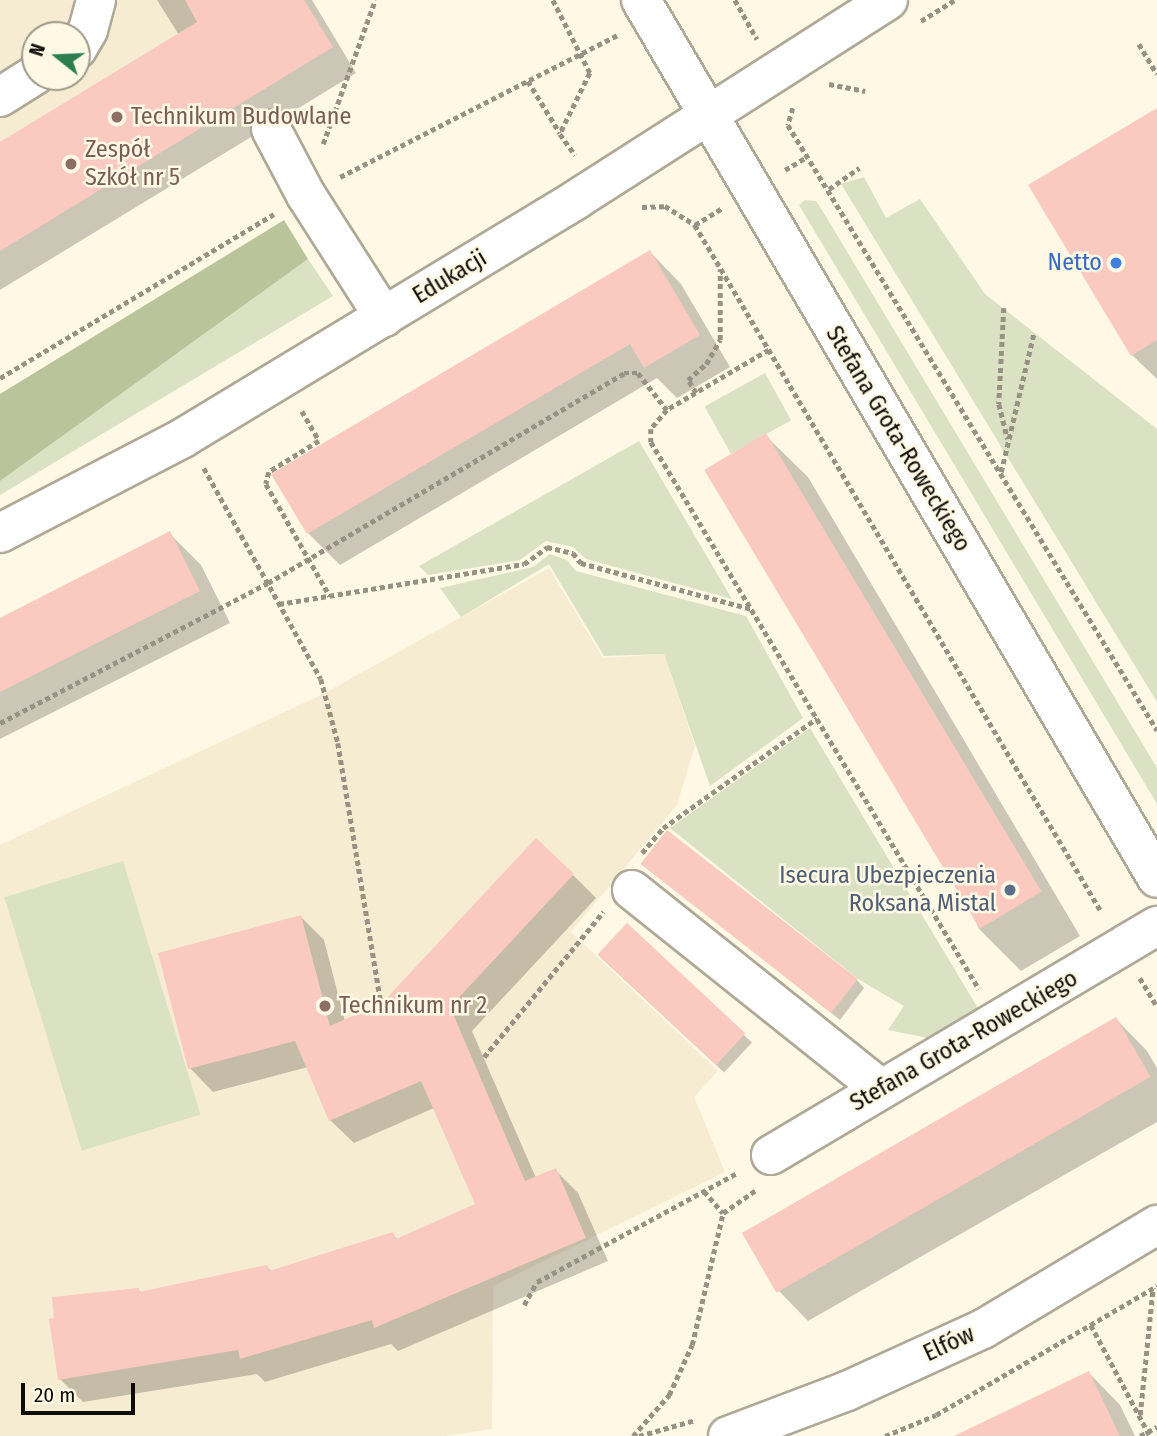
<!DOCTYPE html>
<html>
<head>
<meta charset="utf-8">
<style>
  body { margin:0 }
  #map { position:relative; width:1157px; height:1436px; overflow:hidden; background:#fef8e4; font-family:"Fira Sans Condensed",sans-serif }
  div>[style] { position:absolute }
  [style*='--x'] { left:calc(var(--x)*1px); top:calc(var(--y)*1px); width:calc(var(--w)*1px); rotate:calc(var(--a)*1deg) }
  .built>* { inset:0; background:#f5ecd1 }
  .green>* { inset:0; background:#dae2c3; transform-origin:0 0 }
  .forest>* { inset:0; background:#b9c49a }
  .shadow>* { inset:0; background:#0003; transform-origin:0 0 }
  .building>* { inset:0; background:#fac9bf; transform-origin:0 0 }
  .path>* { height:4.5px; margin-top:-2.25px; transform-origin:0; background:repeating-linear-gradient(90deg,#979284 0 5px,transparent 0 8.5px) }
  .roads { filter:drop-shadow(2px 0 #afa897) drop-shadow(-2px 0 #afa897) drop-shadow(0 2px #afa897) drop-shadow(0 -2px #afa897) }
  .minor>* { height:38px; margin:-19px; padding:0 19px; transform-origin:19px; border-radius:19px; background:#fff }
  .dots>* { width:19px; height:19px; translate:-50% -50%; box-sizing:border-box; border:4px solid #fef8e4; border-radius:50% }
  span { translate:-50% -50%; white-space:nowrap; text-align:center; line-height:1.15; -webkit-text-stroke:5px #fef8e4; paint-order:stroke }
  .education-label { font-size:24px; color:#785e54 }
  .left { translate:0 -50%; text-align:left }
  .shop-label { font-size:24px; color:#366cbe }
  .right { translate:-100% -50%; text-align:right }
  .street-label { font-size:24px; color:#0e0c06 }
  .service-label { font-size:24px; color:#4e5e75 }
  .north { position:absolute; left:21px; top:21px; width:70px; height:70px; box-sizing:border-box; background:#fef8e4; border:2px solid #9e9a8b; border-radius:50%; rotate:288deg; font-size:19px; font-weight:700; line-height:28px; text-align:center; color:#0e0c06 }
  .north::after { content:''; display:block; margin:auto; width:24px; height:32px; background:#2c7e4f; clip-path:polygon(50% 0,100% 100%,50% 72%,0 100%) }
  .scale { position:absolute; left:21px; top:1383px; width:114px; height:32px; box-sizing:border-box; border:4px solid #0e0c06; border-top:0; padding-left:9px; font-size:21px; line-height:24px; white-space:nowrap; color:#0e0c06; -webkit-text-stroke:5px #fef8e4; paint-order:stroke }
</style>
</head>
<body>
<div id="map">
  <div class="built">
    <div style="clip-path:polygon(evenodd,0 0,304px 0,0 251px,0 0,35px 35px,77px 35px,77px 77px,35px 77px,35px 35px)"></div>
    <div style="clip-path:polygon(549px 568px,603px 658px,664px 654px,695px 746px,677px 805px,571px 932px,718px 1071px,694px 1097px,725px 1172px,493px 1286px,492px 1429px,445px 1436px,0 1436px,0 845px,325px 693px)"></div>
  </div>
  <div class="green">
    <div style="clip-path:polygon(864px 177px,886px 218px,920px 199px,985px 294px,1157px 429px,1157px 702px,841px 184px)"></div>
    <div style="clip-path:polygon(805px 200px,816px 201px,822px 210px,1157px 768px,1157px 804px,799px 205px)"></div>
    <div style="clip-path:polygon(308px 259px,333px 296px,0 495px,0 481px)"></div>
    <div style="left:765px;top:373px;width:54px;height:69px;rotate:61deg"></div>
    <div style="clip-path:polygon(639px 441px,732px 599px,586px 559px,573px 547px,546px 541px,520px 560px,428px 575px,419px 566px)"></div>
    <div style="clip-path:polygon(550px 554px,567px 560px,576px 571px,746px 616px,803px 718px,710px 786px,664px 654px,604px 656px,549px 564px,461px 617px,440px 588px,533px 567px)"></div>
    <div style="clip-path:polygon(810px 728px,979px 1010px,938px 1040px,888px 1030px,904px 1006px,858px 979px,670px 828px)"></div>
    <div style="left:123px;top:861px;width:265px;height:124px;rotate:73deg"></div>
  </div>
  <div class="forest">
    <div style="clip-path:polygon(284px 220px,308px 259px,0 481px,0 394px)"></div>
  </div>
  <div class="shadow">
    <div style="clip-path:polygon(157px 0,312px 0,356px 73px,0 290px,0 144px,179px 35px)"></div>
    <div style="clip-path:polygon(1157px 110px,1157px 379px,1132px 355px)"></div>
    <div style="clip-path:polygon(650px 252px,681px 284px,730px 367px,677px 398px,657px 378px,340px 565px,308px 533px,274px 475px)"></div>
    <div style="clip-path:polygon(765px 435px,808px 477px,1080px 936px,1021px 971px,979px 929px)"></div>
    <div style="clip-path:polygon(170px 534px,201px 565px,230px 623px,0 739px,0 619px)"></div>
    <div style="clip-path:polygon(651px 871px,857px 980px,864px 988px,840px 1020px)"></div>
    <div style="clip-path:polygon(573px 875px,596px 898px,472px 1031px,536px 1178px,555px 1170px,578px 1193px,608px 1261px,398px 1351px,391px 1344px,265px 1382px,257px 1374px,83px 1402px,60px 1379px,138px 1290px,142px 1293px,267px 1267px,272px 1272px,393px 1234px,398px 1240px,477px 1205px,434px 1108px,354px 1143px,330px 1120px,308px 1067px,213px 1092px,190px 1068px,301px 917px,324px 940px,345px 1021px,384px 1003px)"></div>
    <div style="left:627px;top:926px;width:171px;height:41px;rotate:43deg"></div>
    <div style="clip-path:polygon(1116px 1019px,1147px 1051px,1157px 1068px,1157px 1122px,808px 1321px,777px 1289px)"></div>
    <div style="clip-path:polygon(1089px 1373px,1120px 1405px,1135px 1436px,957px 1436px)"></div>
  </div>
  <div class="building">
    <div style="clip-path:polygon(185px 0,304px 0,333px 47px,0 251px,0 142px,197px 22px)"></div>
    <div style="clip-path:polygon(1157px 108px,1157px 340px,1131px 356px,1028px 185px)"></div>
    <div style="clip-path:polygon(650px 250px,700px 335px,644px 368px,630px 344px,307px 534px,271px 474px)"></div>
    <div style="left:766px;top:433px;width:535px;height:72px;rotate:59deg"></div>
    <div style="clip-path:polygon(170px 531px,200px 591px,0 692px,0 618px)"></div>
    <div style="left:667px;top:830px;width:242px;height:43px;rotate:38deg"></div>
    <div style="clip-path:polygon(536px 838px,574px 874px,450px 1007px,525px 1181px,556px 1168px,586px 1238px,374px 1328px,372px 1320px,240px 1359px,238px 1350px,58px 1380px,49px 1319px,54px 1318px,52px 1297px,139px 1288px,139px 1292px,267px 1265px,269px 1271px,393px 1232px,396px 1239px,475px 1204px,421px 1081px,329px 1121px,295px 1041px,188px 1069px,158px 953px,301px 915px,330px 1026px,383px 1002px)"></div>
    <div style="left:627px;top:923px;width:162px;height:43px;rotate:43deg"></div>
    <div style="left:1116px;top:1017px;width:69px;height:432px;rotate:60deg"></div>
    <div style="clip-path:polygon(1089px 1371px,1120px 1436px,954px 1436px)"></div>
  </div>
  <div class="path">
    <div style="--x:553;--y:0;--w:82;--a:63.1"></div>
    <div style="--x:590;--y:73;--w:68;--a:116.2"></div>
    <div style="--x:560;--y:134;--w:26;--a:54"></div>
    <div style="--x:735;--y:0;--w:45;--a:60.6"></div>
    <div style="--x:921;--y:21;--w:39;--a:-32"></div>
    <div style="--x:1139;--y:44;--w:35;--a:59"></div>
    <div style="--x:528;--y:81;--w:61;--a:58.4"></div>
    <div style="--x:829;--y:84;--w:37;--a:11"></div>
    <div style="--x:793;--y:108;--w:18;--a:106"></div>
    <div style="--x:788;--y:125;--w:709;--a:58.62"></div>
    <div style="--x:323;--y:144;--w:153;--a:-70.1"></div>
    <div style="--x:785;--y:170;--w:26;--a:-31"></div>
    <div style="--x:340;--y:177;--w:314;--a:-27.1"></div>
    <div style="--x:829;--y:189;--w:37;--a:-35"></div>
    <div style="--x:642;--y:207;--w:23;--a:-2"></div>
    <div style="--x:665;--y:206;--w:36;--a:32"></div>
    <div style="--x:695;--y:225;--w:799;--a:59.39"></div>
    <div style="--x:695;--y:225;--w:31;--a:-32"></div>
    <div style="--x:1004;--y:308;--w:96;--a:93"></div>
    <div style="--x:999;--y:404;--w:36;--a:76"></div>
    <div style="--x:769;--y:350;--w:118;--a:149.5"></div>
    <div style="--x:667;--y:410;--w:25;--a:130"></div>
    <div style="--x:651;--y:429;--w:13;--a:90"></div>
    <div style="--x:651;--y:442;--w:638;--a:59.05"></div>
    <div style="--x:0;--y:378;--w:319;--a:-30.9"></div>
    <div style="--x:696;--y:393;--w:15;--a:-122"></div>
    <div style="--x:688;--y:380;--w:24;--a:-42"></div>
    <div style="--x:706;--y:364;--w:28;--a:-60"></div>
    <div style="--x:720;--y:340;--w:71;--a:-90"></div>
    <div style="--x:302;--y:411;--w:34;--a:60"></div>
    <div style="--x:319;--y:441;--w:59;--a:148.2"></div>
    <div style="--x:269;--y:472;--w:12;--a:104"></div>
    <div style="--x:266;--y:484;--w:129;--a:60.3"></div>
    <div style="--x:204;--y:468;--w:241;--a:61"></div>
    <div style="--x:321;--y:679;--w:66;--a:75.1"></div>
    <div style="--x:338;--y:743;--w:264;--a:80.6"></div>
    <div style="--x:1001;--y:472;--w:144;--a:-76.7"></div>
    <div style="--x:279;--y:604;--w:248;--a:-9.3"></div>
    <div style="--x:524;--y:564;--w:29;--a:-36"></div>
    <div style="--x:547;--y:547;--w:27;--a:13"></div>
    <div style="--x:573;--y:553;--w:13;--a:51"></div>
    <div style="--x:581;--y:563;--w:176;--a:15.1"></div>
    <div style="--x:0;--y:723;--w:302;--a:-27.6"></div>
    <div style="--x:268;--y:583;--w:413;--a:-30.5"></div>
    <div style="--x:624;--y:373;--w:14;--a:0"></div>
    <div style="--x:638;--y:373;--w:47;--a:51.9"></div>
    <div style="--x:642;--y:853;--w:33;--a:-50"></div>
    <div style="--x:663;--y:828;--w:189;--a:-35.5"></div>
    <div style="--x:1140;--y:978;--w:33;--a:59"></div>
    <div style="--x:484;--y:1057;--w:188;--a:-50.6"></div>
    <div style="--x:704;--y:1191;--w:29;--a:49"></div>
    <div style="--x:524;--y:1305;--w:26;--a:-61"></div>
    <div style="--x:537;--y:1282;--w:228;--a:-28.6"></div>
    <div style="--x:1091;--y:1325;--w:126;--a:62"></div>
    <div style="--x:1140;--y:1415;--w:128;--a:-84.2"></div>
    <div style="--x:633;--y:1436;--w:55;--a:-48.7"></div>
    <div style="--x:669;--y:1395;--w:55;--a:-65.3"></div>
    <div style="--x:692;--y:1345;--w:136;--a:-76.8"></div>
    <div style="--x:723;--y:1213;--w:40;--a:-34.9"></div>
    <div style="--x:639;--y:1436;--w:58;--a:-15.9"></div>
    <div style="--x:885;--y:1436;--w:55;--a:-22.4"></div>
    <div style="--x:936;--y:1415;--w:256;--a:-30.3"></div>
    <div style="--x:1140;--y:1436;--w:19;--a:-28"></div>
  </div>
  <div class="roads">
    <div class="minor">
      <div style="--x:641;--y:0;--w:1018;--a:59.56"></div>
      <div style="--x:77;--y:49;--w:22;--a:-60"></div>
      <div style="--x:88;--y:30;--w:31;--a:-75"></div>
      <div style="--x:0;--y:97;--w:41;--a:-32.2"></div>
      <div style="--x:271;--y:129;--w:75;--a:62.1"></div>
      <div style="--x:306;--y:195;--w:145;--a:57.4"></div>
      <div style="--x:0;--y:533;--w:206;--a:-27.4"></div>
      <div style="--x:183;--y:438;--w:461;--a:-31.2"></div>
      <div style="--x:577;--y:199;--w:369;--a:-32.6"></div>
      <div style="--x:632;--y:890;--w:317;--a:38.6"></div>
      <div style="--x:771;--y:1155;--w:449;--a:-30.7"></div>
      <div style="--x:728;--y:1436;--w:127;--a:-20.7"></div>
      <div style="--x:847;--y:1391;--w:149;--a:-24.5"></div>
      <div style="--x:983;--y:1329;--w:203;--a:-30.9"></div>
    </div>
  </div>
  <div class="dots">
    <div style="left:117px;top:117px;background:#8d6e63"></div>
    <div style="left:71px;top:164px;background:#8d6e63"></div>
    <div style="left:1116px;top:263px;background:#3f7fe0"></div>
    <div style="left:1010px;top:890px;background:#5c6f8a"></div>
    <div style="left:325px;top:1006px;background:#8d6e63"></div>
  </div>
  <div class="education-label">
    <span class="left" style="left:131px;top:117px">Technikum Budowlane</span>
    <span class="left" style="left:85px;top:164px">Zespół<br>Szkół nr 5</span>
    <span class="left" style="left:339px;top:1006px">Technikum nr 2</span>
  </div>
  <div class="shop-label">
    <span class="right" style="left:1102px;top:263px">Netto</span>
  </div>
  <div class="street-label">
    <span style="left:450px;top:277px;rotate:-31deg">Edukacji</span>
    <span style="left:898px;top:439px;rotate:59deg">Stefana Grota-Roweckiego</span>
    <span style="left:964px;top:1041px;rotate:-30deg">Stefana Grota-Roweckiego</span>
    <span style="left:949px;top:1344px;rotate:-25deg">Elfów</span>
  </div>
  <div class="service-label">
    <span class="right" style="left:996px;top:890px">Isecura Ubezpieczenia<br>Roksana Mistal</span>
  </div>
  <div class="north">N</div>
  <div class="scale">20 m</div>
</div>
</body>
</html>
